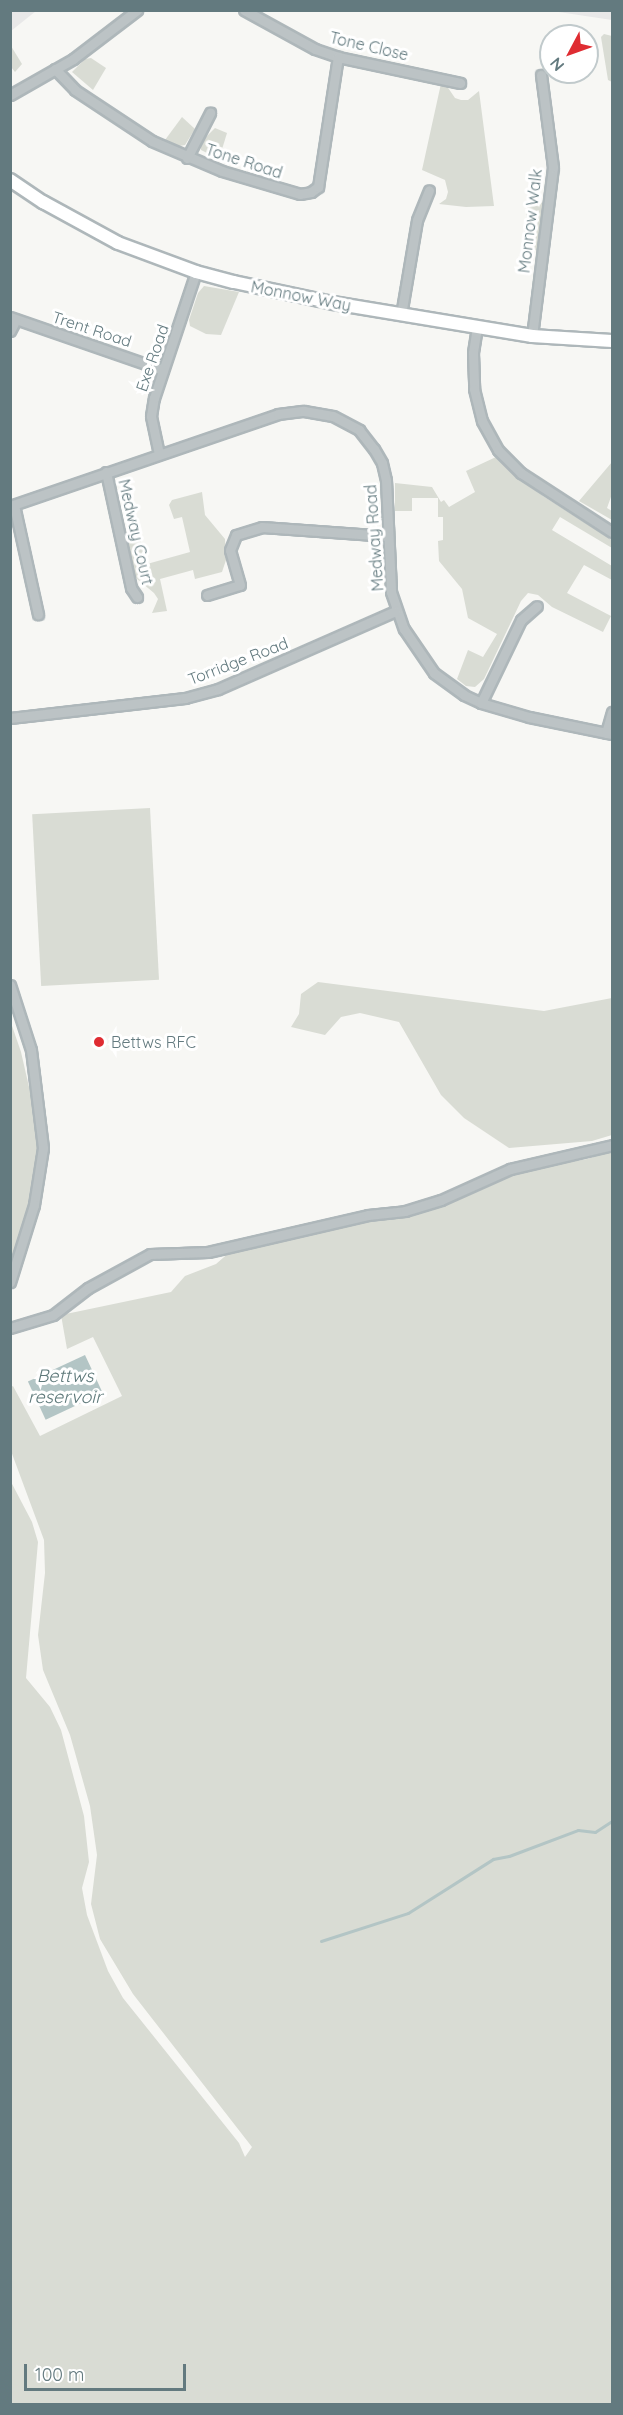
<!DOCTYPE html>
<html>
<head>
<meta charset="utf-8">
<style>
  body { margin:0 }
  #map { position:relative; width:623px; height:2415px; overflow:hidden; background:#f7f7f4; font-family:Quicksand,sans-serif }
  div>[style] { position:absolute }
  [style*='--x'] { left:calc(var(--x)*1px); top:calc(var(--y)*1px); width:calc(var(--w)*1px); rotate:calc(var(--a)*1deg) }
  .built>* { inset:0; background:#e8e8e8 }
  .green>* { inset:0; background:#d9dcd4; transform-origin:0 0 }
  .water>* { inset:0; background:#b3c5c5; transform-origin:0 0 }
  .stream>* { height:3px; margin:-1.5px; padding:0 1.5px; transform-origin:1.5px; border-radius:1.5px; background:#b3c5c5 }
  .roads { filter:drop-shadow(2px 0 #aeb7ba) drop-shadow(-2px 0 #aeb7ba) drop-shadow(0 2px #aeb7ba) drop-shadow(0 -2px #aeb7ba) }
  .street>* { height:9px; margin:-4.5px; padding:0 4.5px; transform-origin:4.5px; border-radius:4.5px; background:#bcc3c5 }
  .secondary>* { height:12px; margin:-6px; padding:0 6px; transform-origin:6px; border-radius:6px; background:#fff }
  .dots>* { width:16px; height:16px; translate:-50% -50%; box-sizing:border-box; border:3px solid #fff; border-radius:50% }
  span { translate:-50% -50%; white-space:nowrap; text-align:center; line-height:1.15; -webkit-text-stroke:6px #fff; paint-order:stroke }
  .street-label { font-size:16px; color:#637a7f }
  .poi-label { font-size:16px; color:#637a7f }
  .left { translate:0 -50%; text-align:left }
  .water-label { font-size:18px; color:#5e797a; font-style:italic }
  .frame { position:absolute; inset:0; border:12px solid #637a7f; pointer-events:none }
  .north { position:absolute; left:539px; top:24px; width:60px; height:60px; box-sizing:border-box; background:#fff; border:2px solid #c1cacc; border-radius:50%; rotate:229deg; font-size:16px; font-weight:700; line-height:24px; text-align:center; color:#637a7f }
  .north::after { content:''; display:block; margin:auto; width:21px; height:27px; background:#df2c32; clip-path:polygon(50% 0,100% 100%,50% 72%,0 100%) }
  .scale { position:absolute; left:24px; top:2364px; width:162px; height:27px; box-sizing:border-box; border:3px solid #637a7f; border-top:0; padding-left:8px; font-size:18px; line-height:21px; white-space:nowrap; color:#637a7f; -webkit-text-stroke:4px #fff; paint-order:stroke }
</style>
</head>
<body>
<div id="map">
  <div class="built">
    <div style="clip-path:polygon(10px 11px,11px 10px,36px 11px,11px 31px)"></div>
    <div style="clip-path:polygon(552px 11px,612px 11px,612px 20px)"></div>
  </div>
  <div class="green">
    <div style="clip-path:polygon(604px 34px,612px 36px,612px 82px,608px 80px,601px 37px)"></div>
    <div style="clip-path:polygon(11px 46px,22px 64px,15px 72px,11px 67px)"></div>
    <div style="clip-path:polygon(91px 58px,106px 68px,93px 90px,72px 72px,85px 59px)"></div>
    <div style="clip-path:polygon(442px 79px,455px 98px,461px 100px,468px 100px,479px 91px,494px 206px,466px 207px,439px 204px,446px 199px,448px 192px,445px 180px,422px 170px)"></div>
    <div style="clip-path:polygon(182px 117px,195px 129px,185px 145px,179px 146px,165px 140px)"></div>
    <div style="clip-path:polygon(215px 128px,227px 133px,219px 159px,201px 150px,201px 142px)"></div>
    <div style="left:528px;top:201px;width:16px;height:48px;rotate:7deg"></div>
    <div style="clip-path:polygon(204px 286px,239px 292px,221px 335px,206px 334px,190px 326px,189px 320px,198px 293px)"></div>
    <div style="clip-path:polygon(496px 457px,543px 496px,612px 540px,612px 548px,560px 517px,552px 530px,612px 566px,612px 580px,584px 565px,567px 593px,611px 616px,603px 632px,552px 607px,538px 595px,528px 593px,521px 601px,484px 679px,475px 687px,466px 686px,457px 679px,468px 650px,483px 657px,497px 634px,468px 618px,462px 589px,439px 561px,438px 541px,443px 540px,443px 517px,438px 517px,438px 498px,412px 498px,412px 511px,395px 511px,395px 483px,432px 487px,441px 502px,444px 500px,449px 507px,475px 492px,466px 471px)"></div>
    <div style="clip-path:polygon(612px 462px,612px 494px,607px 508px,612px 511px,612px 520px,579px 501px)"></div>
    <div style="clip-path:polygon(202px 492px,205px 515px,225px 539px,226px 560px,222px 572px,195px 579px,193px 570px,160px 579px,167px 611px,152px 613px,158px 599px,154px 593px,136px 578px,125px 533px,137px 527px,147px 564px,190px 552px,182px 517px,174px 519px,169px 505px,172px 500px)"></div>
    <div style="left:150px;top:808px;width:172px;height:118px;rotate:87deg"></div>
    <div style="clip-path:polygon(318px 982px,544px 1011px,612px 998px,612px 1135px,592px 1141px,509px 1148px,464px 1118px,441px 1095px,399px 1022px,360px 1013px,341px 1017px,325px 1035px,291px 1027px,299px 1014px,301px 994px)"></div>
    <div style="clip-path:polygon(10px 1020px,21px 1052px,43px 1148px,34px 1205px,10px 1274px)"></div>
    <div style="clip-path:polygon(612px 1151px,612px 2404px,11px 2404px,10px 1480px,32px 1522px,38px 1542px,26px 1678px,50px 1707px,61px 1730px,84px 1816px,89px 1862px,82px 1888px,87px 1915px,108px 1971px,123px 1998px,239px 2143px,245px 2157px,252px 2147px,133px 1994px,100px 1939px,91px 1904px,97px 1855px,90px 1806px,70px 1735px,43px 1670px,38px 1635px,45px 1573px,44px 1540px,11px 1451px,11px 1387px,13px 1386px,40px 1436px,122px 1396px,93px 1337px,67px 1349px,61px 1315px,171px 1292px,185px 1276px,216px 1264px,231px 1251px,386px 1218px,396px 1219px,510px 1173px,587px 1159px)"></div>
  </div>
  <div class="water">
    <div style="left:85px;top:1355px;width:42px;height:63px;rotate:65deg"></div>
  </div>
  <div class="stream">
    <div style="--x:321;--y:1941;--w:91;--a:-17.8"></div>
    <div style="--x:408;--y:1913;--w:101;--a:-32.4"></div>
    <div style="--x:493;--y:1859;--w:16;--a:-11"></div>
    <div style="--x:509;--y:1856;--w:74;--a:-20.6"></div>
    <div style="--x:578;--y:1830;--w:17;--a:7"></div>
    <div style="--x:595;--y:1832;--w:20;--a:-33"></div>
  </div>
  <div class="roads">
    <div class="street">
      <div style="--x:244;--y:10;--w:81;--a:28.8"></div>
      <div style="--x:315;--y:49;--w:24;--a:19"></div>
      <div style="--x:338;--y:57;--w:125;--a:12"></div>
      <div style="--x:55;--y:69;--w:29;--a:46"></div>
      <div style="--x:75;--y:90;--w:92;--a:33.5"></div>
      <div style="--x:152;--y:141;--w:76;--a:23.2"></div>
      <div style="--x:222;--y:171;--w:81;--a:16.4"></div>
      <div style="--x:300;--y:194;--w:11;--a:-10"></div>
      <div style="--x:311;--y:192;--w:9;--a:-36"></div>
      <div style="--x:318;--y:187;--w:132;--a:-81.3"></div>
      <div style="--x:10;--y:95;--w:73;--a:-29.7"></div>
      <div style="--x:73;--y:59;--w:81;--a:-37.4"></div>
      <div style="--x:187;--y:158;--w:51;--a:-62.9"></div>
      <div style="--x:401;--y:315;--w:96;--a:-80.4"></div>
      <div style="--x:417;--y:220;--w:32;--a:-68"></div>
      <div style="--x:10;--y:317;--w:162;--a:19.1"></div>
      <div style="--x:477;--y:327;--w:26;--a:99"></div>
      <div style="--x:473;--y:353;--w:36;--a:88"></div>
      <div style="--x:474;--y:389;--w:33;--a:76"></div>
      <div style="--x:482;--y:421;--w:33;--a:61"></div>
      <div style="--x:498;--y:450;--w:33;--a:45"></div>
      <div style="--x:521;--y:473;--w:108;--a:33"></div>
      <div style="--x:10;--y:331;--w:13;--a:-63"></div>
      <div style="--x:532;--y:336;--w:170;--a:-82.9"></div>
      <div style="--x:553;--y:167;--w:93;--a:-97.4"></div>
      <div style="--x:159;--y:454;--w:39;--a:-102"></div>
      <div style="--x:151;--y:416;--w:18;--a:-81"></div>
      <div style="--x:154;--y:398;--w:133;--a:-71.6"></div>
      <div style="--x:106;--y:472;--w:119;--a:77.8"></div>
      <div style="--x:131;--y:588;--w:11;--a:56"></div>
      <div style="--x:14;--y:505;--w:112;--a:77.6"></div>
      <div style="--x:10;--y:506;--w:283;--a:-18.9"></div>
      <div style="--x:278;--y:414;--w:26;--a:-7"></div>
      <div style="--x:304;--y:411;--w:29;--a:10"></div>
      <div style="--x:333;--y:416;--w:30;--a:28"></div>
      <div style="--x:359;--y:430;--w:24;--a:52"></div>
      <div style="--x:374;--y:449;--w:16;--a:60"></div>
      <div style="--x:382;--y:463;--w:17;--a:77"></div>
      <div style="--x:386;--y:480;--w:112;--a:87.4"></div>
      <div style="--x:391;--y:592;--w:39;--a:71"></div>
      <div style="--x:404;--y:629;--w:53;--a:55.7"></div>
      <div style="--x:434;--y:673;--w:37;--a:36"></div>
      <div style="--x:464;--y:695;--w:19;--a:25"></div>
      <div style="--x:481;--y:703;--w:50;--a:16.3"></div>
      <div style="--x:529;--y:717;--w:85;--a:11.6"></div>
      <div style="--x:207;--y:595;--w:34;--a:-17"></div>
      <div style="--x:240;--y:585;--w:36;--a:-106"></div>
      <div style="--x:230;--y:550;--w:16;--a:-68"></div>
      <div style="--x:236;--y:535;--w:27;--a:-17"></div>
      <div style="--x:262;--y:527;--w:126;--a:4.1"></div>
      <div style="--x:481;--y:703;--w:92;--a:-64.3"></div>
      <div style="--x:521;--y:620;--w:21;--a:-41"></div>
      <div style="--x:10;--y:718;--w:176;--a:-6.5"></div>
      <div style="--x:185;--y:698;--w:34;--a:-15"></div>
      <div style="--x:218;--y:689;--w:194;--a:-23.7"></div>
      <div style="--x:606;--y:733;--w:22;--a:-74"></div>
      <div style="--x:10;--y:985;--w:68;--a:72.1"></div>
      <div style="--x:31;--y:1050;--w:99;--a:83"></div>
      <div style="--x:43;--y:1148;--w:58;--a:99"></div>
      <div style="--x:34;--y:1205;--w:81;--a:107.3"></div>
      <div style="--x:10;--y:1328;--w:45;--a:-16.8"></div>
      <div style="--x:53;--y:1315;--w:44;--a:-37.6"></div>
      <div style="--x:88;--y:1288;--w:71;--a:-28.7"></div>
      <div style="--x:150;--y:1254;--w:58;--a:-2"></div>
      <div style="--x:208;--y:1252;--w:164;--a:-13"></div>
      <div style="--x:368;--y:1215;--w:37;--a:-6"></div>
      <div style="--x:405;--y:1211;--w:38;--a:-17"></div>
      <div style="--x:441;--y:1200;--w:76;--a:-24.2"></div>
      <div style="--x:510;--y:1169;--w:105;--a:-13.2"></div>
    </div>
    <div class="secondary">
      <div style="--x:10;--y:180;--w:40;--a:34"></div>
      <div style="--x:43;--y:202;--w:85;--a:28.7"></div>
      <div style="--x:118;--y:243;--w:83;--a:20.4"></div>
      <div style="--x:196;--y:272;--w:39;--a:15"></div>
      <div style="--x:234;--y:282;--w:101;--a:12"></div>
      <div style="--x:333;--y:303;--w:202;--a:9.4"></div>
      <div style="--x:532;--y:336;--w:80;--a:3.6"></div>
    </div>
  </div>
  <div class="dots">
    <div style="left:99px;top:1042px;background:#df2c32"></div>
  </div>
  <div class="street-label">
    <span style="left:369px;top:46px;rotate:13deg">Tone Close</span>
    <span style="left:244px;top:161px;rotate:18deg">Tone Road</span>
    <span style="left:530px;top:221px;rotate:-83deg">Monnow Walk</span>
    <span style="left:301px;top:296px;rotate:11deg">Monnow Way</span>
    <span style="left:92px;top:329px;rotate:18deg">Trent Road</span>
    <span style="left:152px;top:358px;rotate:-71deg">Exe Road</span>
    <span style="left:136px;top:532px;rotate:77deg">Medway Court</span>
    <span style="left:374px;top:538px;rotate:-94deg">Medway Road</span>
    <span style="left:238px;top:661px;rotate:-21deg">Torridge Road</span>
  </div>
  <div class="poi-label">
    <span class="left" style="left:111px;top:1042px">Bettws RFC</span>
  </div>
  <div class="water-label">
    <span style="left:65px;top:1387px">Bettws<br>reservoir</span>
  </div>
  <div class="frame"></div>
  <div class="north">N</div>
  <div class="scale">100 m</div>
</div>
</body>
</html>
